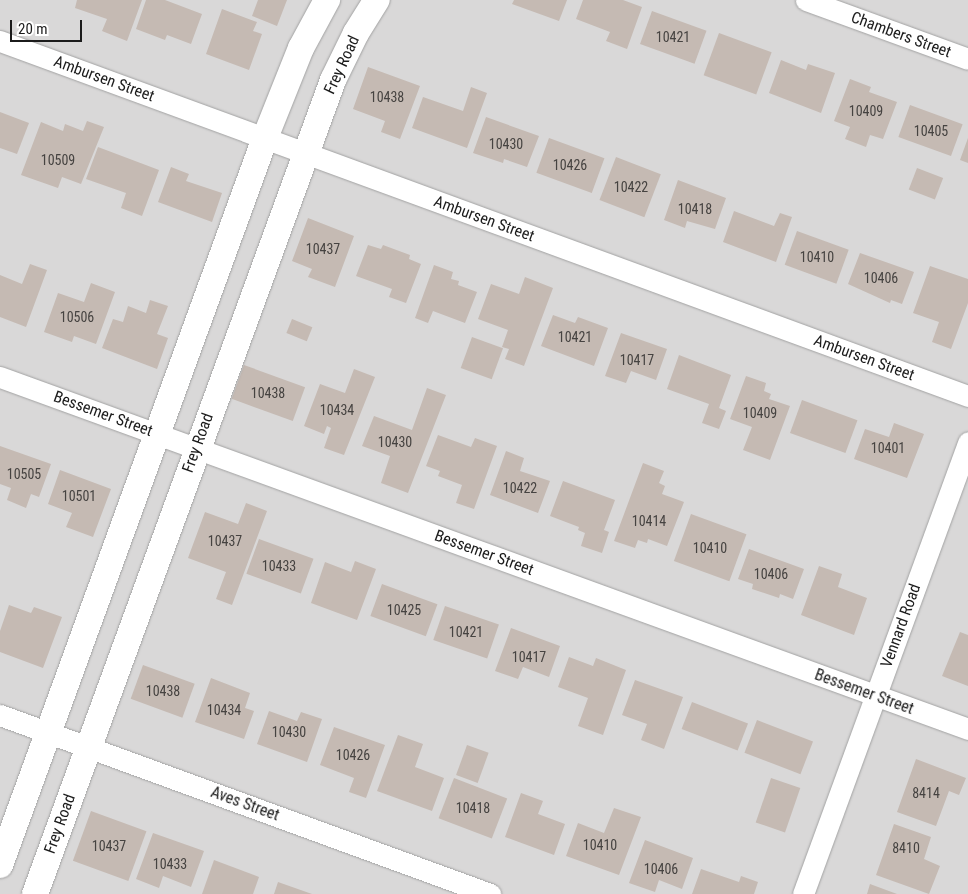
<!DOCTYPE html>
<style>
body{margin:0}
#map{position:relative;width:968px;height:894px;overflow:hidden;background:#eee9e0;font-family:"Roboto Condensed",sans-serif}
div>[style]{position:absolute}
.residential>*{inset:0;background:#d9d8d8;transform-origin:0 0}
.building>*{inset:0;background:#c5bab3;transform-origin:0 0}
.roads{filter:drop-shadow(0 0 1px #a2a2a2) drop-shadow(0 0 1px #a2a2a2)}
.minor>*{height:21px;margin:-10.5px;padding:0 10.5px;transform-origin:10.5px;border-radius:10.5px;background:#fff}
.tertiary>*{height:26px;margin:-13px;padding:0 13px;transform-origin:13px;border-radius:13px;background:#fff}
span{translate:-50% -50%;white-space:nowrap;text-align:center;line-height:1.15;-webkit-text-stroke:4px #fff;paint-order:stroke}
.number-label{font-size:14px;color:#464341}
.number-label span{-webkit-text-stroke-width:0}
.street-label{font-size:16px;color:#1b1b1b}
.scale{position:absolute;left:10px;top:20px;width:72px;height:22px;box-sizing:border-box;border:2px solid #1b1b1b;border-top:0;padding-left:6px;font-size:15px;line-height:18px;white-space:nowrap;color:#1b1b1b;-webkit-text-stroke:4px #fff;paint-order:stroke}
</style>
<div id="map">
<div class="residential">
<div style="left:0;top:0;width:968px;height:894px"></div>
</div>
<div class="building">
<div style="clip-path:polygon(77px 0,142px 0,127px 41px,102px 31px,107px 19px,75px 8px)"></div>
<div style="clip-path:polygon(146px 0,165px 0,202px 14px,191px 44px,167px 35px,165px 40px,136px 29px)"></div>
<div style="clip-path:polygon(258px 0,287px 0,277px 26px,252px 16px)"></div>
<div style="clip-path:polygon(514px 0,567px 0,559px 21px,512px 4px)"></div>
<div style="clip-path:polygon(583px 0,623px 0,642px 7px,627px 49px,606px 41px,610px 32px,576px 19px)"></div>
<div style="clip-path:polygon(222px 9px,257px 22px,253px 31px,262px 34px,249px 70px,206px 54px)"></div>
<div style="left:652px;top:11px;width:58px;height:35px;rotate:20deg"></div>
<div style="left:719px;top:33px;width:56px;height:45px;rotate:20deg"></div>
<div style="clip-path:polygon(781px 60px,806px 70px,808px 64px,835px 73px,821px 113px,769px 93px)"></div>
<div style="clip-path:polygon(368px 67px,420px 86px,400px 139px,381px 132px,385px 121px,353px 109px)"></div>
<div style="clip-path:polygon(850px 79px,871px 87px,869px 92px,897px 102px,883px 139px,870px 135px,866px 147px,845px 139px,850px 127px,834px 121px)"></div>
<div style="clip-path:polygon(471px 87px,487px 93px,467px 148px,412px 128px,423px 97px,463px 111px)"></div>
<div style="left:910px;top:105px;width:56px;height:34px;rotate:20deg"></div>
<div style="clip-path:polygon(0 112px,29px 123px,17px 154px,0 148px)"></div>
<div style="clip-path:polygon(486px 117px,539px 136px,527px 167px,504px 159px,503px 163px,473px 153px)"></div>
<div style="clip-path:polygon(87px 121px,104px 127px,81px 184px,62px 177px,58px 188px,21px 175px,41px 122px,63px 131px,65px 124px,83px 131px)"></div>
<div style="left:549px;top:138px;width:59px;height:37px;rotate:20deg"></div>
<div style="clip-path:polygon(968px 138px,968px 163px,960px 160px)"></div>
<div style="clip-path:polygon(98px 147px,159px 170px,142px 216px,121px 208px,126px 193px,86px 179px)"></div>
<div style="left:616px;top:157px;width:48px;height:46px;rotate:21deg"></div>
<div style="clip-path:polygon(171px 167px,189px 174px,186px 181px,222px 193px,212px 222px,158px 202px)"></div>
<div style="left:917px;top:168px;width:28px;height:23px;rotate:21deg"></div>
<div style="clip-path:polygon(678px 180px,726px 198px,715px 229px,687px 221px,685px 228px,664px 220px)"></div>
<div style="clip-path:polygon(734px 211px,774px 226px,780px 213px,792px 217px,776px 262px,723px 242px)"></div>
<div style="clip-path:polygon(308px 218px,354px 236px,335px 287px,308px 277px,312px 269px,292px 261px)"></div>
<div style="left:797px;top:231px;width:55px;height:36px;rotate:20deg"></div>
<div style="clip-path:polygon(368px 245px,381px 249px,383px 245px,410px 255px,409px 259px,421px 264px,406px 303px,389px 297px,392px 289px,356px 276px)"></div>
<div style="clip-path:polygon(860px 253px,914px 272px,902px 304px,891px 300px,890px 303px,848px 284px)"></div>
<div style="clip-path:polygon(30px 264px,47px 270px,26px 327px,0 317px,0 275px,22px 284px)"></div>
<div style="clip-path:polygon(434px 265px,453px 272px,451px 279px,459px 281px,458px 285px,477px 292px,465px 323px,433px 311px,428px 323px,415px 318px)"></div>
<div style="clip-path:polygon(930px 266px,968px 279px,968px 303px,951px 349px,932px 342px,939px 322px,913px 313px)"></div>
<div style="clip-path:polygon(525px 277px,553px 288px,524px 366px,505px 359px,509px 349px,502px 347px,508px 330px,478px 319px,491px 284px,519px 294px)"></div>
<div style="clip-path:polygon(91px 283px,115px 292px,96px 344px,74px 336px,72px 342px,44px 332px,58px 293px,84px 302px)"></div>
<div style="clip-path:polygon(150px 300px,168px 306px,157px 334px,168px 338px,157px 369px,102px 348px,113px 319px,123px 322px,128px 306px,146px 313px)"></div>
<div style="clip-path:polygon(553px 315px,575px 323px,578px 317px,608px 328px,594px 366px,541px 346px)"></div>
<div style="left:292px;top:319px;width:22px;height:15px;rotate:22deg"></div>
<div style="clip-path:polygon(621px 333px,667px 349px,656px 380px,631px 371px,626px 383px,605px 376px)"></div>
<div style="left:472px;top:337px;width:33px;height:33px;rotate:20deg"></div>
<div style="clip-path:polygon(679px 355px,731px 375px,719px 408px,726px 411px,719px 429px,702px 423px,709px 404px,667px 389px)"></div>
<div style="left:244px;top:365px;width:65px;height:36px;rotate:20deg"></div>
<div style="clip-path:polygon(354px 369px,375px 377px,344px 455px,324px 448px,331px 428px,327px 426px,324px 434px,304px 426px,320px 384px,345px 393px)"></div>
<div style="clip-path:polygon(746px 376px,766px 383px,764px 391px,771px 394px,769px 399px,790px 406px,770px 460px,743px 450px,752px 427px,730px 419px)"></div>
<div style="clip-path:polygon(427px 388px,446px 395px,408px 493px,381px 483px,390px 456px,362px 446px,374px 416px,412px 430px)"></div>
<div style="left:802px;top:400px;width:59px;height:35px;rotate:20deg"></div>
<div style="clip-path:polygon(894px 423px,924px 434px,907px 478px,854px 459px,865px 429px,889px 437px)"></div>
<div style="clip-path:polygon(438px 435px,471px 447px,475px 438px,497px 446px,474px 509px,456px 503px,462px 485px,438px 476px,440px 471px,426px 466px)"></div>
<div style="clip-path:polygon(0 446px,51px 464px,39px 497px,31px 494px,26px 508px,7px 500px,11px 488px,0 484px)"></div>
<div style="clip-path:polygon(506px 451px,524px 458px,520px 471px,550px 481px,538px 513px,490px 495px)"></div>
<div style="clip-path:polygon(643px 463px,664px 471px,659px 483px,665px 486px,662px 494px,684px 502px,667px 546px,648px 539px,647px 543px,638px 540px,635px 548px,614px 541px)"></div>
<div style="clip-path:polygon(60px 470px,111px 489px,93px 537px,66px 527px,72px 513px,48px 504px)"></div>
<div style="clip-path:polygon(563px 481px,615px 500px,604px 530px,609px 532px,602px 553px,581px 546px,585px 533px,578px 530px,579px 527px,550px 516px)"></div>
<div style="clip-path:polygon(246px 503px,267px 511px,232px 605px,216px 599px,226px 572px,188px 558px,205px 512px,238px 524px)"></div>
<div style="left:691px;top:514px;width:59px;height:50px;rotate:20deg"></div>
<div style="left:259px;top:539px;width:58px;height:37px;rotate:20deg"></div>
<div style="clip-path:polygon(749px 549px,804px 569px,793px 599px,780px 594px,779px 598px,752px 589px,753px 584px,738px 579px)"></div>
<div style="clip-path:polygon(355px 561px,376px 569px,357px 620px,311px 603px,325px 562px,351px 572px)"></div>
<div style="clip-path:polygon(819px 566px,842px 574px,838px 587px,867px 598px,854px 635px,801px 615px)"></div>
<div style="left:382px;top:584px;width:59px;height:34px;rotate:20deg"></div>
<div style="clip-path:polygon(9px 605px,31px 613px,34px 607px,62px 617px,43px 668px,0 652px,0 631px)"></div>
<div style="left:445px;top:606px;width:57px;height:36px;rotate:19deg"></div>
<div style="clip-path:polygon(511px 628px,560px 646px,549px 677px,523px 667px,518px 679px,495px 671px)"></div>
<div style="clip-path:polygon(960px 632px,968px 635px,968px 686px,942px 676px)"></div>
<div style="clip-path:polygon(569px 657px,593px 666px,596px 658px,626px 670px,603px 735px,578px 726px,588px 698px,558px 687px)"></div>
<div style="left:143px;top:665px;width:55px;height:36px;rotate:20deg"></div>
<div style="clip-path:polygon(211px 678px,250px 693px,245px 708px,254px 711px,244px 739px,195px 722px)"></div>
<div style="clip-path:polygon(635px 680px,683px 697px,664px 749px,641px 740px,647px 724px,622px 715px)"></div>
<div style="left:692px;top:702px;width:60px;height:29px;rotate:21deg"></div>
<div style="clip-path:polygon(269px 711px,297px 721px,301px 712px,322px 719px,307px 762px,257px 744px)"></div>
<div style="left:757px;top:720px;width:60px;height:35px;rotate:21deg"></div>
<div style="clip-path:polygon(334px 727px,385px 745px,366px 798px,349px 792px,354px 778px,320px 765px)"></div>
<div style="clip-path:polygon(398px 735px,423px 744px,415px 767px,444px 778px,432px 811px,377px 791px)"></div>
<div style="left:467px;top:745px;width:23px;height:32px;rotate:20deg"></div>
<div style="clip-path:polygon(916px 759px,966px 778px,959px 795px,949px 791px,936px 826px,897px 812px)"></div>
<div style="left:454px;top:778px;width:57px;height:43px;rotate:21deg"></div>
<div style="left:771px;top:778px;width:31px;height:47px;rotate:19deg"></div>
<div style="clip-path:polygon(521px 793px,543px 801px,538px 814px,565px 824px,554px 855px,505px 837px)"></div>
<div style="clip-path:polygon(614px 808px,641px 817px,619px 875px,566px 856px,578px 823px,604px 833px)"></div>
<div style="left:91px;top:811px;width:59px;height:53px;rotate:20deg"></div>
<div style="clip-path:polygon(894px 824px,931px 837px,924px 859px,940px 866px,929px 894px,876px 875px)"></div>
<div style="clip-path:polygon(153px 833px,204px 851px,191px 887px,163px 876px,159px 888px,136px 879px)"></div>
<div style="clip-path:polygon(645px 840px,693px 858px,682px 889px,659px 880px,655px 892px,629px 883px)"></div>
<div style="clip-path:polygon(214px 860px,259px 877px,253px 894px,202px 894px)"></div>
<div style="clip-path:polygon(701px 869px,739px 882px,741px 876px,758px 882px,754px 894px,692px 894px)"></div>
<div style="clip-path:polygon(278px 882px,312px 894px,274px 894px)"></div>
<div style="clip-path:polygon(870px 884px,897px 894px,867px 894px)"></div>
</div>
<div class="roads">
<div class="minor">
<div style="left:806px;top:0;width:172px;rotate:20deg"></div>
<div style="left:0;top:41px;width:1031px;rotate:20.14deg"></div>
<div style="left:0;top:377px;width:1030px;rotate:19.98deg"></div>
<div style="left:0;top:715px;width:522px;rotate:20.07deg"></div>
<div style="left:803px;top:894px;width:481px;rotate:-69.9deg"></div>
</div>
<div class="tertiary">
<div style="left:0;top:865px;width:774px;rotate:-69.97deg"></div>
<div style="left:265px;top:138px;width:97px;rotate:-68.2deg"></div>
<div style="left:301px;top:48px;width:55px;rotate:-61.6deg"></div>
<div style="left:35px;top:894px;width:867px;rotate:-69.89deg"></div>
<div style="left:333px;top:80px;width:52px;rotate:-63.9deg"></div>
<div style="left:356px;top:33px;width:39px;rotate:-58deg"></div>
</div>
</div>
<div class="number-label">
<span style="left:673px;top:37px">10421</span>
<span style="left:387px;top:97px">10438</span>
<span style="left:866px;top:111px">10409</span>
<span style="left:931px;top:131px">10405</span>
<span style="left:506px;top:144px">10430</span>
<span style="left:58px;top:160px">10509</span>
<span style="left:570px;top:165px">10426</span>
<span style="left:631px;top:187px">10422</span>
<span style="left:695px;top:209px">10418</span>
<span style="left:323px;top:249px">10437</span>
<span style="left:817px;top:257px">10410</span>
<span style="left:881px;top:278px">10406</span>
<span style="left:77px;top:317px">10506</span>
<span style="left:575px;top:337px">10421</span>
<span style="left:637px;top:360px">10417</span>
<span style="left:268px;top:393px">10438</span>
<span style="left:337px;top:410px">10434</span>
<span style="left:760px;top:413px">10409</span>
<span style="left:395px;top:442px">10430</span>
<span style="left:888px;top:448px">10401</span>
<span style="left:24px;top:474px">10505</span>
<span style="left:520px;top:488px">10422</span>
<span style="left:79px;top:496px">10501</span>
<span style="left:649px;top:521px">10414</span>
<span style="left:225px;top:541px">10437</span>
<span style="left:710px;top:548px">10410</span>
<span style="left:279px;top:566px">10433</span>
<span style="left:771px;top:574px">10406</span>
<span style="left:404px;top:610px">10425</span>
<span style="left:466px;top:632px">10421</span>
<span style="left:529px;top:657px">10417</span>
<span style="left:163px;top:691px">10438</span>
<span style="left:224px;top:710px">10434</span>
<span style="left:289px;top:732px">10430</span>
<span style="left:353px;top:755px">10426</span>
<span style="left:926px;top:793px">8414</span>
<span style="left:473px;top:808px">10418</span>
<span style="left:600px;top:845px">10410</span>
<span style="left:109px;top:846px">10437</span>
<span style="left:906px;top:848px">8410</span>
<span style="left:170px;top:864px">10433</span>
<span style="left:661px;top:869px">10406</span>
</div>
<div class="street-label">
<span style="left:901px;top:35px;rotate:20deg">Chambers Street</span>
<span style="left:342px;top:65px;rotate:-65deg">Frey Road</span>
<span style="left:104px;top:79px;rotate:20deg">Ambursen Street</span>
<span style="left:484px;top:219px;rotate:20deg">Ambursen Street</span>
<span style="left:864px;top:358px;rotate:20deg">Ambursen Street</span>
<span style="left:103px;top:414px;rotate:20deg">Bessemer Street</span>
<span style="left:198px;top:443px;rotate:-70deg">Frey Road</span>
<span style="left:484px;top:553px;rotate:20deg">Bessemer Street</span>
<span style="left:901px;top:626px;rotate:-70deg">Vennard Road</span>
<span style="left:864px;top:692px;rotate:20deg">Bessemer Street</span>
<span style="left:245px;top:804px;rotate:20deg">Aves Street</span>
<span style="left:60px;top:824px;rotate:-70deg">Frey Road</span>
</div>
<div class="scale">20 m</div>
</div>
